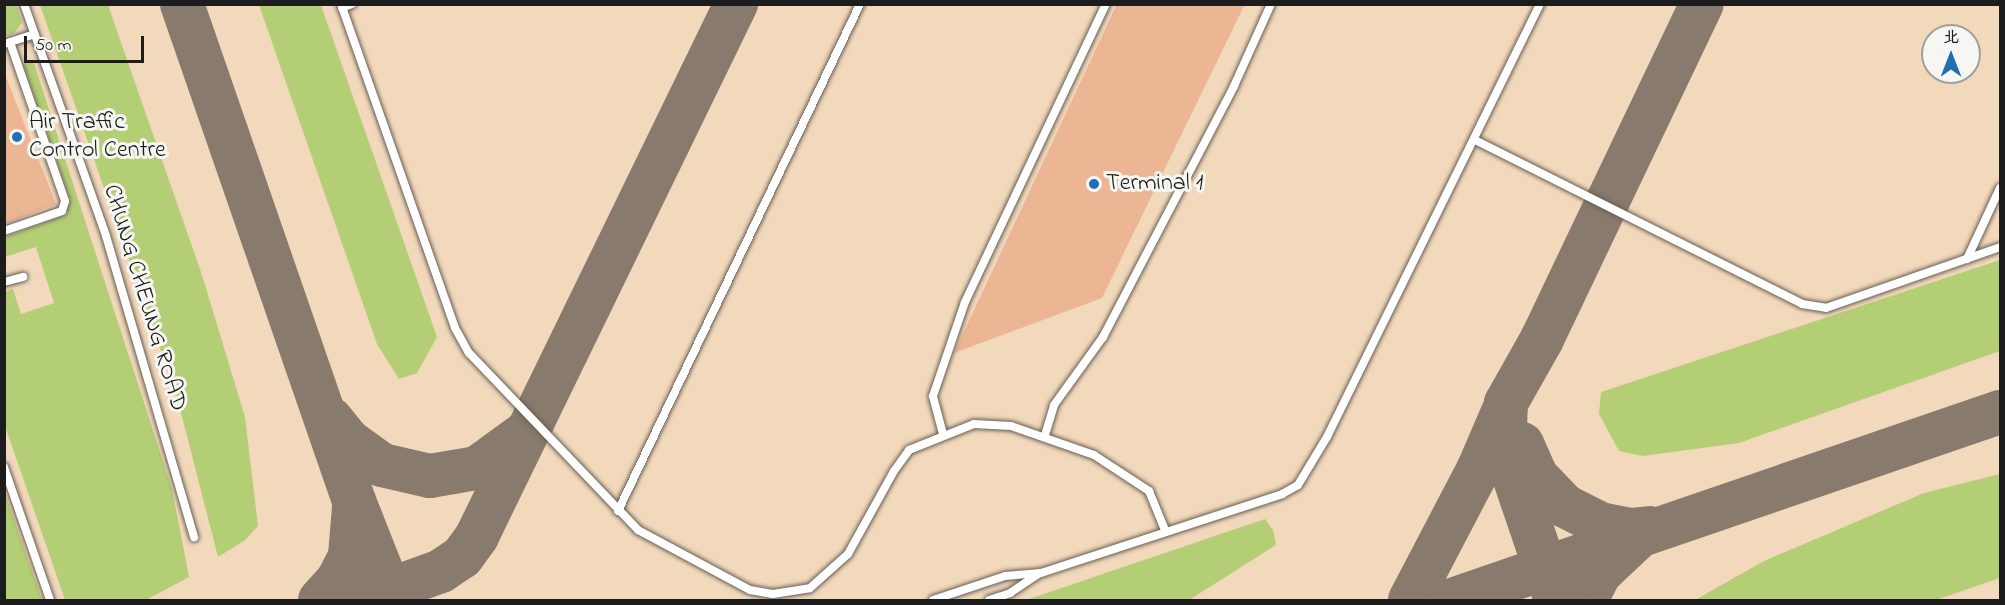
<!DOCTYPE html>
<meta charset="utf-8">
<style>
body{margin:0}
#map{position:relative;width:2005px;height:605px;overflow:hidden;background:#f3d9bc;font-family:"Indie Flower","LXGW WenKai TC",sans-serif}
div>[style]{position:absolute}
.green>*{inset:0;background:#b3ce74}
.taxiway>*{height:44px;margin:-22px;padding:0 22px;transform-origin:22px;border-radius:22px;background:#887a6c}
.building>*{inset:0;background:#ecb695}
.roads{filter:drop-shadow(0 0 2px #675e54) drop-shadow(0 0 2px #675e54)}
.lane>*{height:8px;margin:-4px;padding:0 4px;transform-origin:4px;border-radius:4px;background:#fff}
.dots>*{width:16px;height:16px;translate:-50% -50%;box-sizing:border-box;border:3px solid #f6f6f2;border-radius:50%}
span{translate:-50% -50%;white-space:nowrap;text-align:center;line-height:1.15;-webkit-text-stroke:6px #f6f6f2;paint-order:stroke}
.poi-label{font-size:24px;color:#1c1c1c}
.left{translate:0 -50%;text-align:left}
.street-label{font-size:24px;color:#1c1c1c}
.frame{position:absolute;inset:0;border:6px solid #1c1c1c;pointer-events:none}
.north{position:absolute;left:1921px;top:24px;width:60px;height:60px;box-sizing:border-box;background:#f6f6f2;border:2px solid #9f9f9c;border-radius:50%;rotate:0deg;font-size:16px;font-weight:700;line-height:24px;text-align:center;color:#1c1c1c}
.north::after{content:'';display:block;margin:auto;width:21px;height:27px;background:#1f6fb2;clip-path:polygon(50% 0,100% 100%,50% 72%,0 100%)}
.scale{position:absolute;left:24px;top:36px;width:120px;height:27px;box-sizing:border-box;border:3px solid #1c1c1c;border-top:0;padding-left:8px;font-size:18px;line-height:21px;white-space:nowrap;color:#1c1c1c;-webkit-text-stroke:4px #f6f6f2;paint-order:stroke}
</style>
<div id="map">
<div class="green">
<div style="clip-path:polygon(5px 4px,16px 5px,22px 23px,14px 33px,5px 36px)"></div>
<div style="clip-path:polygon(40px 5px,108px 5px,202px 275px,245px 417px,258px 526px,245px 540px,218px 557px,177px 397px)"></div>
<div style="clip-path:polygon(259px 5px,321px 5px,437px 337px,417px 373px,399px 379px,377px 344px)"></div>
<div style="clip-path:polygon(33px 60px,172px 489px,189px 577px,146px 600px,65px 600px,5px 426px,5px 292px,13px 289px,21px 314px,54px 303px,36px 247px,5px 257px,5px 237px,66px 215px,70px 199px,23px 64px)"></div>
<div style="clip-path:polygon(2000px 260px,2000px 351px,1739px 443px,1643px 456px,1619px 451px,1599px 414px,1601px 392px)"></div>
<div style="clip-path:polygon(2000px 474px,2000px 578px,1936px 600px,1695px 600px,1764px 561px,1924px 493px)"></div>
<div style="clip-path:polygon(4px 493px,5px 493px,42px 600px,5px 600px)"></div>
<div style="clip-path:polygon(1265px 519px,1273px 530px,1276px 545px,1189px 600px,1026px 600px)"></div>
</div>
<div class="taxiway">
<div style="left:182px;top:4px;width:526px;rotate:70.91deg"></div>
<div style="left:354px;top:501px;width:106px;rotate:68.5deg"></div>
<div style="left:331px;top:419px;width:28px;rotate:51deg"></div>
<div style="left:349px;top:441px;width:41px;rotate:36deg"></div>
<div style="left:382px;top:465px;width:49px;rotate:12.9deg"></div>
<div style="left:430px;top:476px;width:48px;rotate:-9.7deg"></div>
<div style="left:477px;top:468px;width:59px;rotate:-36.1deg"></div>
<div style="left:1522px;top:444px;width:36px;rotate:66deg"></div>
<div style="left:1537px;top:477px;width:40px;rotate:46deg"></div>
<div style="left:1565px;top:506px;width:39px;rotate:27deg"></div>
<div style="left:1600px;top:524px;width:33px;rotate:11deg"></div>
<div style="left:1632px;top:530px;width:18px;rotate:-6deg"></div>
<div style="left:320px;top:600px;width:27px;rotate:-48deg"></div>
<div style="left:338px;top:580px;width:27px;rotate:-63deg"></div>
<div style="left:350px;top:556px;width:49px;rotate:-85.3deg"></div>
<div style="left:361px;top:600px;width:85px;rotate:-19.9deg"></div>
<div style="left:441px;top:571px;width:25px;rotate:-34deg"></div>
<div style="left:462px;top:557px;width:26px;rotate:-54deg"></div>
<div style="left:477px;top:536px;width:592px;rotate:-64.04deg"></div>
<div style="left:1410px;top:600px;width:149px;rotate:-62.4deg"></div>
<div style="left:1479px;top:468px;width:61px;rotate:-66.8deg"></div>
<div style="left:1452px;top:600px;width:579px;rotate:-18.94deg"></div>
<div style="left:1556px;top:600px;width:136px;rotate:-108.8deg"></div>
<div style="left:1512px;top:471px;width:44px;rotate:-99.2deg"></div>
<div style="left:1505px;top:428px;width:25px;rotate:-88deg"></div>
<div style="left:1506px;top:403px;width:73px;rotate:-60.6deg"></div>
<div style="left:1542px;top:339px;width:371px;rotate:-64.5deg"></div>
<div style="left:1586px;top:600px;width:29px;rotate:-63deg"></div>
<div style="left:1599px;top:574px;width:50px;rotate:-43.4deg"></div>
</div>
<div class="building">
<div style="clip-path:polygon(1117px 4px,1245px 4px,1102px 298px,954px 353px)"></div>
<div style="clip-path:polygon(4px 72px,56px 204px,4px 224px)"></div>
</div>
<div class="roads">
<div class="lane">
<div style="left:24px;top:4px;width:246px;rotate:70.5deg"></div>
<div style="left:106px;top:236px;width:314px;rotate:73.7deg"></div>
<div style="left:341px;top:4px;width:343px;rotate:70.6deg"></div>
<div style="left:455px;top:328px;width:29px;rotate:61deg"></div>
<div style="left:469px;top:353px;width:245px;rotate:46.3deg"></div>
<div style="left:638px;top:530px;width:127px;rotate:28.2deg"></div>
<div style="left:750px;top:590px;width:23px;rotate:10deg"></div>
<div style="left:773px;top:594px;width:37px;rotate:-9deg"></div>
<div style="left:810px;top:588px;width:51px;rotate:-41.8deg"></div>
<div style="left:848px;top:554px;width:95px;rotate:-61deg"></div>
<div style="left:894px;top:471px;width:26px;rotate:-54deg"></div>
<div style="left:909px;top:450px;width:70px;rotate:-21.8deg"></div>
<div style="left:974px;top:424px;width:37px;rotate:3deg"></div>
<div style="left:1011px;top:426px;width:88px;rotate:19.3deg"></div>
<div style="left:1094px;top:455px;width:66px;rotate:33.2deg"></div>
<div style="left:1149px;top:491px;width:42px;rotate:67.7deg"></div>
<div style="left:342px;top:8px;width:11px;rotate:-22deg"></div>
<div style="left:4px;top:44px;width:32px;rotate:-18deg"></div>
<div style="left:1475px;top:140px;width:366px;rotate:26.6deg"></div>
<div style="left:1802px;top:304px;width:24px;rotate:9deg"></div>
<div style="left:1826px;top:308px;width:184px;rotate:-19.3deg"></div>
<div style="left:4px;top:231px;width:61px;rotate:-19deg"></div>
<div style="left:62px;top:211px;width:10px;rotate:-73deg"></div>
<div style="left:65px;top:201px;width:168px;rotate:-109.1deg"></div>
<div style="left:1967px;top:259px;width:78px;rotate:-65.1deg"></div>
<div style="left:4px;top:282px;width:20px;rotate:-15deg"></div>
<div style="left:943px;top:434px;width:39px;rotate:-105deg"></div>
<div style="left:933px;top:396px;width:99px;rotate:-71.2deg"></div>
<div style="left:965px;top:302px;width:330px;rotate:-64.7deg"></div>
<div style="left:1045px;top:435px;width:31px;rotate:-73deg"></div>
<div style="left:1054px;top:405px;width:84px;rotate:-54.2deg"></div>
<div style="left:1103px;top:337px;width:283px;rotate:-62.4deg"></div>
<div style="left:1234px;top:86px;width:90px;rotate:-65.7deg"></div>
<div style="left:4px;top:467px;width:141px;rotate:70.9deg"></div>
<div style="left:618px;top:511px;width:562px;rotate:-64.48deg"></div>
<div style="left:933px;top:600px;width:76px;rotate:-18.4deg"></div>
<div style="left:1005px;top:576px;width:36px;rotate:-5deg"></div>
<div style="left:1041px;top:573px;width:254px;rotate:-18.1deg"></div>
<div style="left:1282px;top:494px;width:18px;rotate:-29deg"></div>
<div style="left:1298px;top:485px;width:56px;rotate:-58.9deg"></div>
<div style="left:1327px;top:437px;width:483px;rotate:-63.8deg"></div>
<div style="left:989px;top:600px;width:22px;rotate:-18deg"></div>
<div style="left:1010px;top:593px;width:36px;rotate:-34deg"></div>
</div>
</div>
<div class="dots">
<div style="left:17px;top:137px;background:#1f6fb2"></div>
<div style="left:1094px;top:184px;background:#1f6fb2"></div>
</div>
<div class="poi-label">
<span class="left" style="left:29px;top:137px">Air Traffic<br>Control Centre</span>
<span class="left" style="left:1106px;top:184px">Terminal 1</span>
</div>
<div class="street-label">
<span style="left:144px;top:298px;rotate:73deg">CHUNG CHEUNG ROAD</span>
</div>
<div class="frame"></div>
<div class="north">北</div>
<div class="scale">50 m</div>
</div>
